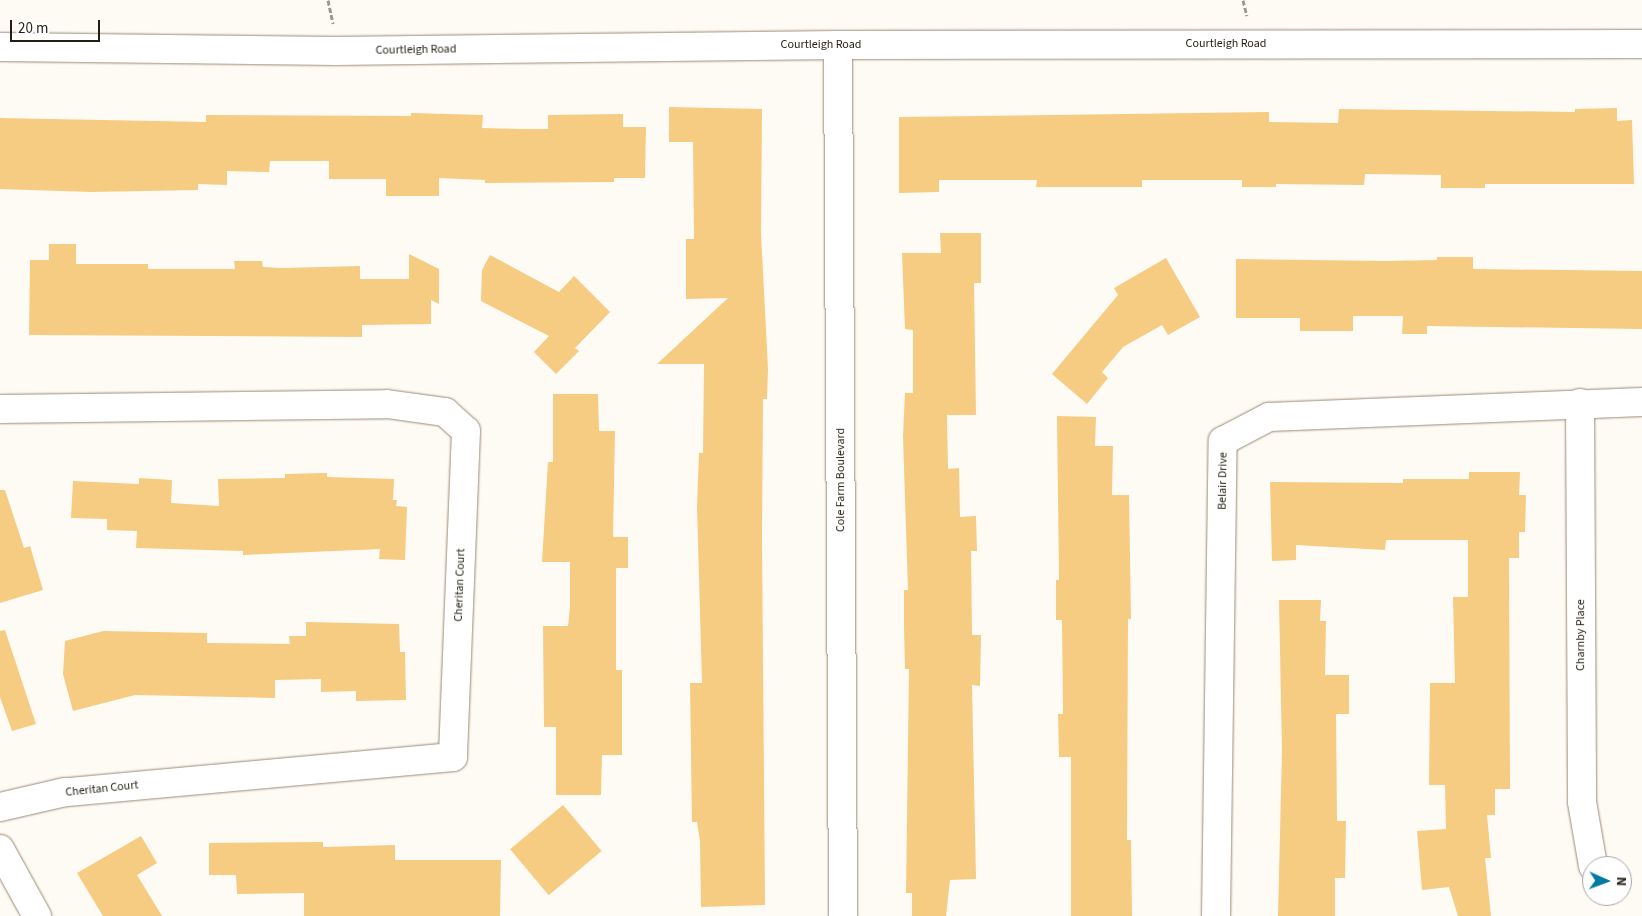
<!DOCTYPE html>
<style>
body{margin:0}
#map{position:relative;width:1642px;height:916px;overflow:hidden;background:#fefbf5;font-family:"Source Sans 3",sans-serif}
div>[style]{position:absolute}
.building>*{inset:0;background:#f6cb82;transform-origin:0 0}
.path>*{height:3px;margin-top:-1.5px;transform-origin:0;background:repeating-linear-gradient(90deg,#9c9891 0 5px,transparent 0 7.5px)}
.roads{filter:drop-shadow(0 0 1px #9a8b74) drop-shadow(0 0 1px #9a8b74)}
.minor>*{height:28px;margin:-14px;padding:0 14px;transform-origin:14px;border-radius:14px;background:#fff}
span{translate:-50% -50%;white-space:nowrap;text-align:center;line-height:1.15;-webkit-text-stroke:5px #fff;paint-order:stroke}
.street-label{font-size:12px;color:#231e14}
.north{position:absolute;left:1582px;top:856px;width:50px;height:50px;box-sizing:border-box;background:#fff;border:1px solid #a7a5a1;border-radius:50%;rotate:92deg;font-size:14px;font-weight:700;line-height:20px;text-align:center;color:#231e14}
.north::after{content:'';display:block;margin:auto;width:18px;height:22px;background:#007aa2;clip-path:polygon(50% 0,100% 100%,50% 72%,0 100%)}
.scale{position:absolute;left:10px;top:20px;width:90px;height:22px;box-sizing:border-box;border:2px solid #231e14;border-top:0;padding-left:6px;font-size:15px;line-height:18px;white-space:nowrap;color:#231e14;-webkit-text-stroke:4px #fff;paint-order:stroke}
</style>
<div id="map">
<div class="building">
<div style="clip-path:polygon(669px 107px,762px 109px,761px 233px,768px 369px,767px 399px,763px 399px,762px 539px,765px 905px,701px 907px,700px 841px,697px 822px,692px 822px,690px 683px,702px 683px,697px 507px,699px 453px,703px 453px,704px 364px,657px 364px,728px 298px,686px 299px,686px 239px,694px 239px,693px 142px,669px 142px)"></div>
<div style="clip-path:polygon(1617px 108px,1617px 121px,1632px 120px,1634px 184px,1485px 184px,1485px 188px,1441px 188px,1441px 175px,1365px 174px,1364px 185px,1276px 184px,1276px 187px,1242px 187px,1242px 180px,1142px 180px,1142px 187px,1036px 187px,1037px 180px,939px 180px,939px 192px,899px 193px,899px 117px,1269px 112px,1269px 122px,1338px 123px,1339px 109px,1575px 112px,1575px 109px)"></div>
<div style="clip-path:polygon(411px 113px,483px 115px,482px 128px,522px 129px,548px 129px,548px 115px,623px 114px,623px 127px,646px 127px,645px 178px,614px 178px,614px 182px,485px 183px,485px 180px,439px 178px,439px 196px,386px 196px,386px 179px,329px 179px,329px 161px,270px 161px,269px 172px,227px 171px,227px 185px,198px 184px,198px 190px,91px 192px,0 189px,0 118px,206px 122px,206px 115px,411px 116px)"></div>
<div style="clip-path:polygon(940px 233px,981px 233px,981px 283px,974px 283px,976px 415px,947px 415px,948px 469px,959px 468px,960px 517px,976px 516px,977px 551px,971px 551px,972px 635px,981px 635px,980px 686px,972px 685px,976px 879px,950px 880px,946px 916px,912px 916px,912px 893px,906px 893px,909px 669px,905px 669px,904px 626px,904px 590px,908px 590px,903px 436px,905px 393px,913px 393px,913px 330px,905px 329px,902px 253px,941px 253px)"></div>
<div style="clip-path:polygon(49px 244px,76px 244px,76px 264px,148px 264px,148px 269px,235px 269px,234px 261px,262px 261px,263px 267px,283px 268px,360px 266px,360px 279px,409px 279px,409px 254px,439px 269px,439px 304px,431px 300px,431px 324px,362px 325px,362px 337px,29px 335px,30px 260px,49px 260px)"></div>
<div style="clip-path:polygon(490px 255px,559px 292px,574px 276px,610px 312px,575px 348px,579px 351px,556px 374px,534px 352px,549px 336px,481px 301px,482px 270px)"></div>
<div style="clip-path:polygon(1437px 257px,1473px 257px,1473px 269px,1642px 271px,1642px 329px,1427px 326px,1427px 334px,1402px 334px,1403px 316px,1353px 316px,1353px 331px,1300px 331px,1300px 318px,1236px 318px,1236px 259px,1386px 261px,1437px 260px)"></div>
<div style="clip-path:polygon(1166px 258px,1200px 317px,1168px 335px,1162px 325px,1123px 347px,1102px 372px,1108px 378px,1087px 404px,1052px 374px,1118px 295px,1114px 288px)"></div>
<div style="clip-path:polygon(553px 394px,598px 394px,599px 431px,615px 431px,613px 537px,628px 537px,628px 568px,616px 568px,616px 670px,622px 670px,622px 755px,602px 755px,601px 795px,556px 795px,556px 727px,544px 727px,543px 626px,568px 626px,570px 608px,570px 562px,542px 562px,548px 462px,553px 462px)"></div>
<div style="clip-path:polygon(1057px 416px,1096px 417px,1095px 446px,1113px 446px,1112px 495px,1129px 495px,1131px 619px,1128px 619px,1127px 840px,1131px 840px,1132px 916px,1071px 916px,1071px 757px,1059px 757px,1058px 714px,1063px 714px,1062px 620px,1056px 620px,1056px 580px,1059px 580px)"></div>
<div style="clip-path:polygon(1469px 472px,1520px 472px,1519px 495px,1526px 495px,1525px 532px,1519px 532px,1519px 558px,1509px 558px,1510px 789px,1495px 789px,1495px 815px,1487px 815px,1491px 858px,1485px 858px,1491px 916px,1458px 916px,1449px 887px,1422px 890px,1417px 831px,1446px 829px,1445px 785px,1429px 785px,1430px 683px,1455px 683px,1453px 597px,1468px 597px,1468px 540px,1386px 540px,1385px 550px,1296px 545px,1296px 560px,1272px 561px,1270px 482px,1403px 483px,1403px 479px,1469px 479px)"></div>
<div style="clip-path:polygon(327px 473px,327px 477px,394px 479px,393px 500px,397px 500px,396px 506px,407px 507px,405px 560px,379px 559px,380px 549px,243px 555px,243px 551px,136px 548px,137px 531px,107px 530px,107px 519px,71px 518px,73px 481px,139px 484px,139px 478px,172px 480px,171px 503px,219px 506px,218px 479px,285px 478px,285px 474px)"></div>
<div style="clip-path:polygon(0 490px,5px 490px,24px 548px,30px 546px,43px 590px,0 603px)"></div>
<div style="clip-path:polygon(1279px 600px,1321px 600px,1320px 621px,1326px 621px,1325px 675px,1349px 675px,1349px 714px,1336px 714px,1337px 821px,1346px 821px,1345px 878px,1335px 878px,1335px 916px,1278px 916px,1282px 752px)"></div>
<div style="clip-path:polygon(306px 622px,399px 624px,400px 652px,405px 652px,406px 700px,356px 701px,356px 691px,321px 692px,321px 679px,275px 680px,275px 698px,135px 695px,73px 711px,63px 674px,65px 641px,103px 631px,207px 633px,207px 643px,290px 644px,289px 636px,306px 636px)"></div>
<div style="clip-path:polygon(5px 630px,36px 724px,12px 731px,0 697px,0 631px)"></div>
<div style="left:563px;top:805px;width:60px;height:69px;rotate:50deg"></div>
<div style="clip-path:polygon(141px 836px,157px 863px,137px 875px,162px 916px,103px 916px,77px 873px)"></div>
<div style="clip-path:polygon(323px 842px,323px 847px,395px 845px,395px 860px,501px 860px,500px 916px,304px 916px,304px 893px,237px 894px,236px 875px,209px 875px,209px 843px)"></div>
</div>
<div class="path">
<div style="left:328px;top:0;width:24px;rotate:78deg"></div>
<div style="left:1243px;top:0;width:16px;rotate:76deg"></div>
</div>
<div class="roads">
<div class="minor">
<div style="left:838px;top:45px;width:871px;rotate:89.67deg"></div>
<div style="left:0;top:47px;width:335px;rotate:0.7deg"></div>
<div style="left:335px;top:51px;width:503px;rotate:-0.68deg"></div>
<div style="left:838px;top:45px;width:804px;rotate:-0.07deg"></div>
<div style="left:1580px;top:403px;width:399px;rotate:89.7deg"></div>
<div style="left:1582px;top:802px;width:65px;rotate:80.2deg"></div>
<div style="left:0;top:409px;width:387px;rotate:-0.7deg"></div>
<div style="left:387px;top:404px;width:59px;rotate:7.9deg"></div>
<div style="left:445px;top:412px;width:28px;rotate:42deg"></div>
<div style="left:466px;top:431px;width:326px;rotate:92.3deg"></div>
<div style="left:453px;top:757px;width:390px;rotate:174.8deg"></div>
<div style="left:65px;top:792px;width:67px;rotate:167deg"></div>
<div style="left:0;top:849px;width:77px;rotate:61.1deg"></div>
<div style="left:1216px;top:916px;width:475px;rotate:-89.2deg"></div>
<div style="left:1223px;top:441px;width:52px;rotate:-27.6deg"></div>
<div style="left:1269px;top:417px;width:373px;rotate:-2.3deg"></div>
</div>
</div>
<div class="street-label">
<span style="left:1226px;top:44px">Courtleigh Road</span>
<span style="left:821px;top:45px">Courtleigh Road</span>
<span style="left:416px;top:50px;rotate:-1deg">Courtleigh Road</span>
<span style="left:841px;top:480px;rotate:-90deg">Cole Farm Boulevard</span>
<span style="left:1223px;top:481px;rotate:-89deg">Belair Drive</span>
<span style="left:460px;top:585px;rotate:-88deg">Cheritan Court</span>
<span style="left:1581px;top:635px;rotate:-90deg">Charnby Place</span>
<span style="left:102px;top:789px;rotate:-6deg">Cheritan Court</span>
</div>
<div class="north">N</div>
<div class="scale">20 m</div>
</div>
